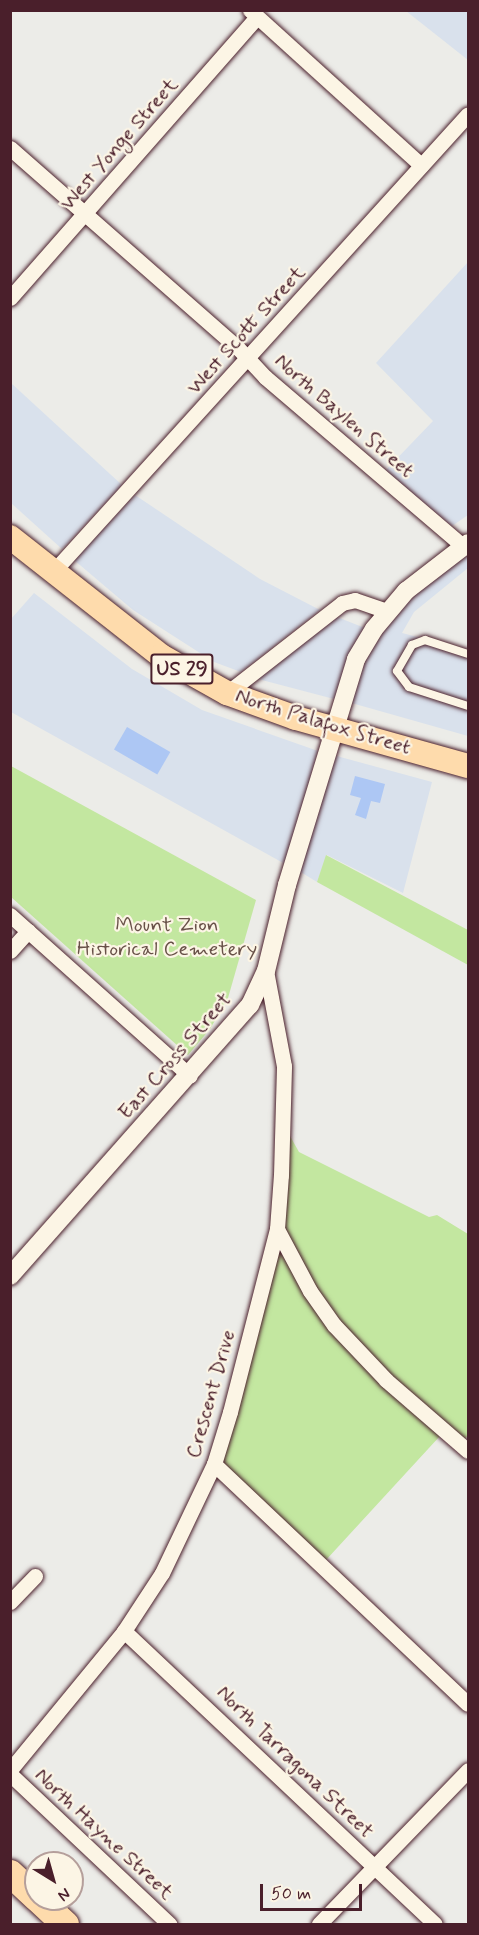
<!DOCTYPE html>
<style>
body{margin:0}
#map{position:relative;width:479px;height:1935px;overflow:hidden;background:#ecece8;font-family:Mynerve,sans-serif}
div>[style]{position:absolute}
.built>*{inset:0;background:#d9e1ec}
.green>*{inset:0;background:#c3e7a0}
.building>*{inset:0;background:#adc7f4;transform-origin:0 0}
.roads{filter:drop-shadow(0 0 2px #4a1f2b) drop-shadow(0 0 2px #4a1f2b)}
.service>*{height:8px;margin:-4px;padding:0 4px;transform-origin:4px;border-radius:4px;background:#fcf5e5}
.minor>*{height:15px;margin:-7.5px;padding:0 7.5px;transform-origin:7.5px;border-radius:7.5px;background:#fcf5e5}
.tertiary>*{height:18px;margin:-9px;padding:0 9px;transform-origin:9px;border-radius:9px;background:#fcf5e5}
.primary>*{height:24px;margin:-12px;padding:0 12px;transform-origin:12px;border-radius:12px;background:#fedbac}
.motorway>*{height:27px;margin:-13.5px;padding:0 13.5px;transform-origin:13.5px;border-radius:13.5px;background:#fedbac}
span{translate:-50% -50%;white-space:nowrap;text-align:center;line-height:1.15;-webkit-text-stroke:4.5px #fcf5e5;paint-order:stroke}
.shield-label span{padding:2px 4px;background:#fcf5e5;border:2px solid;border-radius:4px;-webkit-text-stroke-width:0}
.shield-label{font-size:20px;color:#4a1f2b;font-weight:700}
.street-label{font-size:21px;color:#4a1f2b}
.park-label{font-size:21px;color:#685148}
.frame{position:absolute;inset:0;border:12px solid #4a1f2b;pointer-events:none}
.north{position:absolute;left:24px;top:1851px;width:60px;height:60px;box-sizing:border-box;background:#fcf5e5;border:2px solid #b59f9b;border-radius:50%;rotate:143deg;font-size:16px;font-weight:700;line-height:24px;text-align:center;color:#4a1f2b}
.north::after{content:'';display:block;margin:auto;width:21px;height:27px;background:#4a1f2b;clip-path:polygon(50% 0,100% 100%,50% 72%,0 100%)}
.scale{position:absolute;left:260px;top:1884px;width:102px;height:27px;box-sizing:border-box;border:3px solid #4a1f2b;border-top:0;padding-left:8px;font-size:18px;line-height:21px;white-space:nowrap;color:#4a1f2b;-webkit-text-stroke:4px #fcf5e5;paint-order:stroke}
</style>
<div id="map">
<div class="built">
<div style="clip-path:polygon(406px 11px,468px 11px,468px 60px)"></div>
<div style="clip-path:polygon(468px 262px,468px 515px,452px 526px,384px 472px,433px 421px,376px 363px)"></div>
<div style="clip-path:polygon(11px 383px,122px 485px,62px 549px,11px 503px)"></div>
<div style="clip-path:polygon(135px 495px,260px 579px,320px 610px,241px 672px,214px 662px,133px 610px,74px 560px)"></div>
<div style="clip-path:polygon(468px 553px,468px 568px,414px 612px,402px 633px,468px 650px,468px 736px,348px 702px,363px 663px,394px 616px,411px 597px)"></div>
<div style="clip-path:polygon(34px 593px,132px 669px,202px 710px,318px 751px,285px 864px,11px 712px,11px 619px)"></div>
<div style="clip-path:polygon(337px 617px,365px 628px,334px 699px,258px 679px)"></div>
<div style="clip-path:polygon(333px 755px,432px 782px,403px 893px,327px 855px,317px 882px,299px 871px)"></div>
</div>
<div class="green">
<div style="clip-path:polygon(11px 766px,256px 900px,228px 998px,210px 1029px,188px 1055px,11px 897px)"></div>
<div style="clip-path:polygon(326px 855px,468px 930px,468px 965px,317px 882px)"></div>
<div style="clip-path:polygon(290px 1136px,299px 1152px,429px 1217px,437px 1215px,468px 1234px,468px 1435px,465px 1439px,390px 1374px,340px 1321px,316px 1288px,284px 1228px)"></div>
<div style="clip-path:polygon(279px 1250px,329px 1330px,382px 1385px,440px 1436px,326px 1560px,222px 1463px)"></div>
</div>
<div class="building">
<div style="left:127px;top:727px;width:50px;height:26px;rotate:30deg"></div>
<div style="clip-path:polygon(355px 776px,385px 784px,380px 803px,371px 801px,366px 819px,355px 815px,361px 798px,350px 795px)"></div>
</div>
<div class="roads">
<div class="service">
<div style="left:468px;top:654px;width:45px;rotate:-162deg"></div>
<div style="left:425px;top:640px;width:14px;rotate:159deg"></div>
<div style="left:412px;top:645px;width:30px;rotate:120deg"></div>
<div style="left:397px;top:671px;width:20px;rotate:53deg"></div>
<div style="left:409px;top:687px;width:62px;rotate:17.9deg"></div>
</div>
<div class="minor">
<div style="left:250px;top:10px;width:231px;rotate:42.2deg"></div>
<div style="left:10px;top:148px;width:303px;rotate:41.3deg"></div>
<div style="left:238px;top:348px;width:40px;rotate:47deg"></div>
<div style="left:265px;top:377px;width:260px;rotate:40.5deg"></div>
<div style="left:10px;top:298px;width:374px;rotate:-48.7deg"></div>
<div style="left:52px;top:573px;width:619px;rotate:-47.81deg"></div>
<div style="left:227px;top:693px;width:146px;rotate:-38deg"></div>
<div style="left:342px;top:603px;width:13px;rotate:-13deg"></div>
<div style="left:355px;top:600px;width:34px;rotate:19deg"></div>
<div style="left:10px;top:915px;width:241px;rotate:41.8deg"></div>
<div style="left:10px;top:951px;width:27px;rotate:-48deg"></div>
<div style="left:277px;top:1229px;width:70px;rotate:62deg"></div>
<div style="left:310px;top:1291px;width:42px;rotate:54.8deg"></div>
<div style="left:334px;top:1325px;width:76px;rotate:46.6deg"></div>
<div style="left:386px;top:1380px;width:108px;rotate:40.9deg"></div>
<div style="left:214px;top:1464px;width:349px;rotate:43.4deg"></div>
<div style="left:10px;top:1602px;width:36px;rotate:-46deg"></div>
<div style="left:124px;top:1631px;width:427px;rotate:43.3deg"></div>
<div style="left:10px;top:1770px;width:180px;rotate:-50.6deg"></div>
<div style="left:124px;top:1631px;width:69px;rotate:-56.8deg"></div>
<div style="left:162px;top:1573px;width:121px;rotate:-64.5deg"></div>
<div style="left:214px;top:1464px;width:54px;rotate:-72.9deg"></div>
<div style="left:230px;top:1412px;width:189px;rotate:-75.6deg"></div>
<div style="left:277px;top:1229px;width:54px;rotate:-85.8deg"></div>
<div style="left:281px;top:1175px;width:109px;rotate:-88.4deg"></div>
<div style="left:284px;top:1066px;width:97px;rotate:-100.7deg"></div>
<div style="left:10px;top:1774px;width:219px;rotate:43.3deg"></div>
<div style="left:319px;top:1924px;width:214px;rotate:-45.9deg"></div>
</div>
<div class="tertiary">
<div style="left:10px;top:1276px;width:362px;rotate:-48.5deg"></div>
<div style="left:250px;top:1005px;width:38px;rotate:-65deg"></div>
<div style="left:266px;top:971px;width:89px;rotate:-76.3deg"></div>
<div style="left:287px;top:885px;width:236px;rotate:-73deg"></div>
<div style="left:356px;top:659px;width:35px;rotate:-59deg"></div>
<div style="left:374px;top:629px;width:50px;rotate:-49.9deg"></div>
<div style="left:406px;top:591px;width:78px;rotate:-37.7deg"></div>
</div>
<div class="primary">
<div style="left:10px;top:537px;width:192px;rotate:38.2deg"></div>
<div style="left:161px;top:656px;width:76px;rotate:29.3deg"></div>
<div style="left:227px;top:693px;width:73px;rotate:19.9deg"></div>
<div style="left:296px;top:718px;width:179px;rotate:15.6deg"></div>
</div>
<div class="motorway">
<div style="left:10px;top:1873px;width:35px;rotate:43deg"></div>
<div style="left:38px;top:1899px;width:37px;rotate:43deg"></div>
</div>
</div>
<div class="shield-label">
<span style="left:182px;top:669px">US 29</span>
</div>
<div class="street-label">
<span style="left:119px;top:144px;rotate:-49deg">West Yonge Street</span>
<span style="left:246px;top:330px;rotate:-48deg">West Scott Street</span>
<span style="left:344px;top:416px;rotate:41deg">North Baylen Street</span>
<span style="left:323px;top:722px;rotate:17deg">North Palafox Street</span>
<span style="left:175px;top:1056px;rotate:-49deg">East Cross Street</span>
<span style="left:211px;top:1394px;rotate:-74deg">Crescent Drive</span>
<span style="left:295px;top:1762px;rotate:44deg">North Tarragona Street</span>
<span style="left:104px;top:1834px;rotate:43deg">North Hayne Street</span>
</div>
<div class="park-label">
<span style="left:167px;top:937px">Mount Zion<br>Historical Cemetery</span>
</div>
<div class="frame"></div>
<div class="north">N</div>
<div class="scale">50 m</div>
</div>
